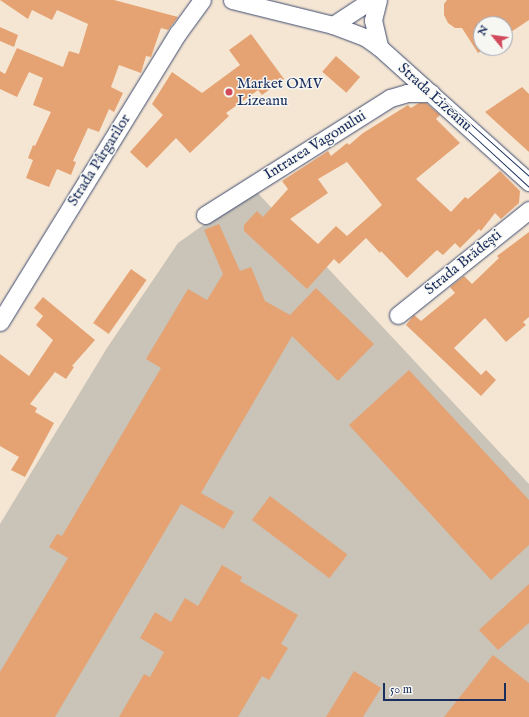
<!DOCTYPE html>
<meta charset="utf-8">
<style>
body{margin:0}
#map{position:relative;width:529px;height:717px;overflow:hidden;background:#f5e6d3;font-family:"IM FELL English",serif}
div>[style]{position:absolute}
.industrial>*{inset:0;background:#c9c3b8}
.building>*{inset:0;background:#e5a373;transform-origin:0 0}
.roads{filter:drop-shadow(0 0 1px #3c4a70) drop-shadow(0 0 1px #3c4a70)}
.minor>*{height:17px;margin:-8.5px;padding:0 8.5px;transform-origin:8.5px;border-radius:8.5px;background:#fff}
.tram>*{height:1px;margin:-0.5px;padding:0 0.5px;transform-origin:0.5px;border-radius:0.5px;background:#1b2f5e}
.dots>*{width:11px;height:11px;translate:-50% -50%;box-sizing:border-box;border:2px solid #f6f6f2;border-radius:50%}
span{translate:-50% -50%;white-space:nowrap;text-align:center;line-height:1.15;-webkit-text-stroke:3px #f6f6f2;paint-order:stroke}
.poi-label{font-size:15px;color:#1b2f5e}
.left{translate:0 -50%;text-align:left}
.street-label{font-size:15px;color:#1b2f5e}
.north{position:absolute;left:473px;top:16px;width:40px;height:40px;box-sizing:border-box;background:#f6f6f2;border:1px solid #9ea6b7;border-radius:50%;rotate:299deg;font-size:11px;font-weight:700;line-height:16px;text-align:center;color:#1b2f5e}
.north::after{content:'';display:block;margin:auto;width:14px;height:18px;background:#d1495b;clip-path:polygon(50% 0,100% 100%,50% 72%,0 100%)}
.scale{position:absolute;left:383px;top:683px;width:123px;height:18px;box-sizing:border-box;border:2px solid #1b2f5e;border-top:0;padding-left:5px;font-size:12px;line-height:14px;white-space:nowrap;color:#1b2f5e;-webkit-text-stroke:3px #f6f6f2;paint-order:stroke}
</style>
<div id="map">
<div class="industrial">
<div style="clip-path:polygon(254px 189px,529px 484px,529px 717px,0 717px,0 524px,107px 348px,178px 243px)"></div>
</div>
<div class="building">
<div style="clip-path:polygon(0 0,114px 0,178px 17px,168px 30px,161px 28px,151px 57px,146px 56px,141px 73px,119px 65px,111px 87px,123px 93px,114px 112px,109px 109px,99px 132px,88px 128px,73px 161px,76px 162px,71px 175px,57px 169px,49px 187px,26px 178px,33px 160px,28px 158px,33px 145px,35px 146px,51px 112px,33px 105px,43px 78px,29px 72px,17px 97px,0 89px,0 71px,5px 74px,17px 48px,63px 67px,69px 51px,79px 54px,88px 24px,57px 10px,52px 20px,32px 10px,28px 19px)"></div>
<div style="clip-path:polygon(447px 0,529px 0,529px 20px,505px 36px,505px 24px,481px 24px,481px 48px,486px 48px,478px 53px,462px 28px,455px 28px,448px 23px,444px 15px,444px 4px)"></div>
<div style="clip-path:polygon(0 27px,18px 35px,14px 47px,0 41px)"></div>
<div style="clip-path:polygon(251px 34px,284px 79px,262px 95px,258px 90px,226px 113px,229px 116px,190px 153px,176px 138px,147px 168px,130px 152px,163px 115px,152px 104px,172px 72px,202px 93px,240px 65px,229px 50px)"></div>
<div style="left:336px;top:56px;width:32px;height:21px;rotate:41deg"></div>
<div style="clip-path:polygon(522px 87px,529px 94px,529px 152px,485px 112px)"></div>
<div style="clip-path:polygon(evenodd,419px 103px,426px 103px,440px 115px,436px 119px,460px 143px,416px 179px,451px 212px,465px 197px,468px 199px,500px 171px,520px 191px,519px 203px,501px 219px,495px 213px,481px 231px,479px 229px,460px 248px,455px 243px,443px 255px,437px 250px,407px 278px,381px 251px,380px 253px,366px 238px,339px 264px,334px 259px,307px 289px,244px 231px,244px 225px,257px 211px,263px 217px,288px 189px,282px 181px,328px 151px,331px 156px,347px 143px,349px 145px,363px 133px,408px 105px,411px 108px,419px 103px,347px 162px,382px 205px,347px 236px,336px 226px,318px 244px,290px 219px,328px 193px,318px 179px,347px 162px)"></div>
<div style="clip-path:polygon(219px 224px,240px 271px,251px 267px,265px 301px,290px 315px,316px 288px,374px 344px,338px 381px,292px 336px,201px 493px,234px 512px,224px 529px,181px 504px,55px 717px,0 717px,0 672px,68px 558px,49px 547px,57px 534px,62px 536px,161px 368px,146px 359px,188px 289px,207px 300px,223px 274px,204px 230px)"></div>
<div style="clip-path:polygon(529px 232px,529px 317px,523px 322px,526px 325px,506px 342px,485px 318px,454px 348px,481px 375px,486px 370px,496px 380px,481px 396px,406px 325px,414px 315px,421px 321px,455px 293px,450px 287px,464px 276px,472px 284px,499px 258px,497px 256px)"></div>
<div style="left:131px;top:269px;width:19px;height:66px;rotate:35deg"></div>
<div style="clip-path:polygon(43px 297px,95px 340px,72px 366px,74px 367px,66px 379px,55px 372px,30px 404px,37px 408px,35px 412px,54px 423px,25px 477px,11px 470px,19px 457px,0 446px,0 354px,29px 376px,53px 340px,36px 325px,43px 316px,34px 308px)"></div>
<div style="clip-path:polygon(409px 370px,529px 500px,529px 545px,491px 580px,349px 425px)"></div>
<div style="left:270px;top:496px;width:97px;height:30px;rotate:37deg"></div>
<div style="clip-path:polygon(222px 565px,242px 577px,240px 581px,298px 615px,281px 644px,288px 648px,269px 680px,262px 676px,238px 717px,119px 717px,144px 674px,150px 677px,164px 652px,140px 638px,155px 612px,171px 622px,185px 598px,198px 606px)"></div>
<div style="clip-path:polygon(529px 584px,529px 623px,498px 650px,479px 630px)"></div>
<div style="clip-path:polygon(493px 655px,529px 683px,529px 717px,444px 717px)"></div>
<div style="clip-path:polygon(354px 671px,381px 688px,363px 717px,326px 717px)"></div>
</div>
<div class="roads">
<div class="minor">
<div style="left:232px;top:0;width:104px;rotate:13.9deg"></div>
<div style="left:333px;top:25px;width:34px;rotate:21deg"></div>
<div style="left:365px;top:37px;width:17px;rotate:36deg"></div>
<div style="left:379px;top:47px;width:202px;rotate:42deg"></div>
<div style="left:378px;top:0;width:21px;rotate:104deg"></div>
<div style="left:373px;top:20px;width:28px;rotate:77deg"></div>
<div style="left:333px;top:25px;width:45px;rotate:-33.3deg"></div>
<div style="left:205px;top:215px;width:219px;rotate:-32.3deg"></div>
<div style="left:390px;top:98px;width:18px;rotate:-16deg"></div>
<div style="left:407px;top:93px;width:24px"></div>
<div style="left:398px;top:315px;width:168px;rotate:-38.7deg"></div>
<div style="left:0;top:322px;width:339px;rotate:-58.4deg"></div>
<div style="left:178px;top:33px;width:41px;rotate:-54deg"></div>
</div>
</div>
<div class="tram">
<div style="left:437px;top:94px;width:123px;rotate:41.7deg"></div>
<div style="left:443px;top:108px;width:117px;rotate:42.6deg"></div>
</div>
<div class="dots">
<div style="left:229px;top:92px;background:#d1495b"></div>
</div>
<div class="poi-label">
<span class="left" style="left:237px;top:92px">Market OMV<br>Lizeanu</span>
</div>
<div class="street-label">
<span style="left:435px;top:97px;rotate:42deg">Strada Lizeanu</span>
<span style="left:315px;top:145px;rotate:-32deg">Intrarea Vagonului</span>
<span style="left:99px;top:160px;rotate:-58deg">Strada Pârgarilor</span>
<span style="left:463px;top:262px;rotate:-39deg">Strada Brădești</span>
</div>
<div class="north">N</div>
<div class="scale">50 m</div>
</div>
